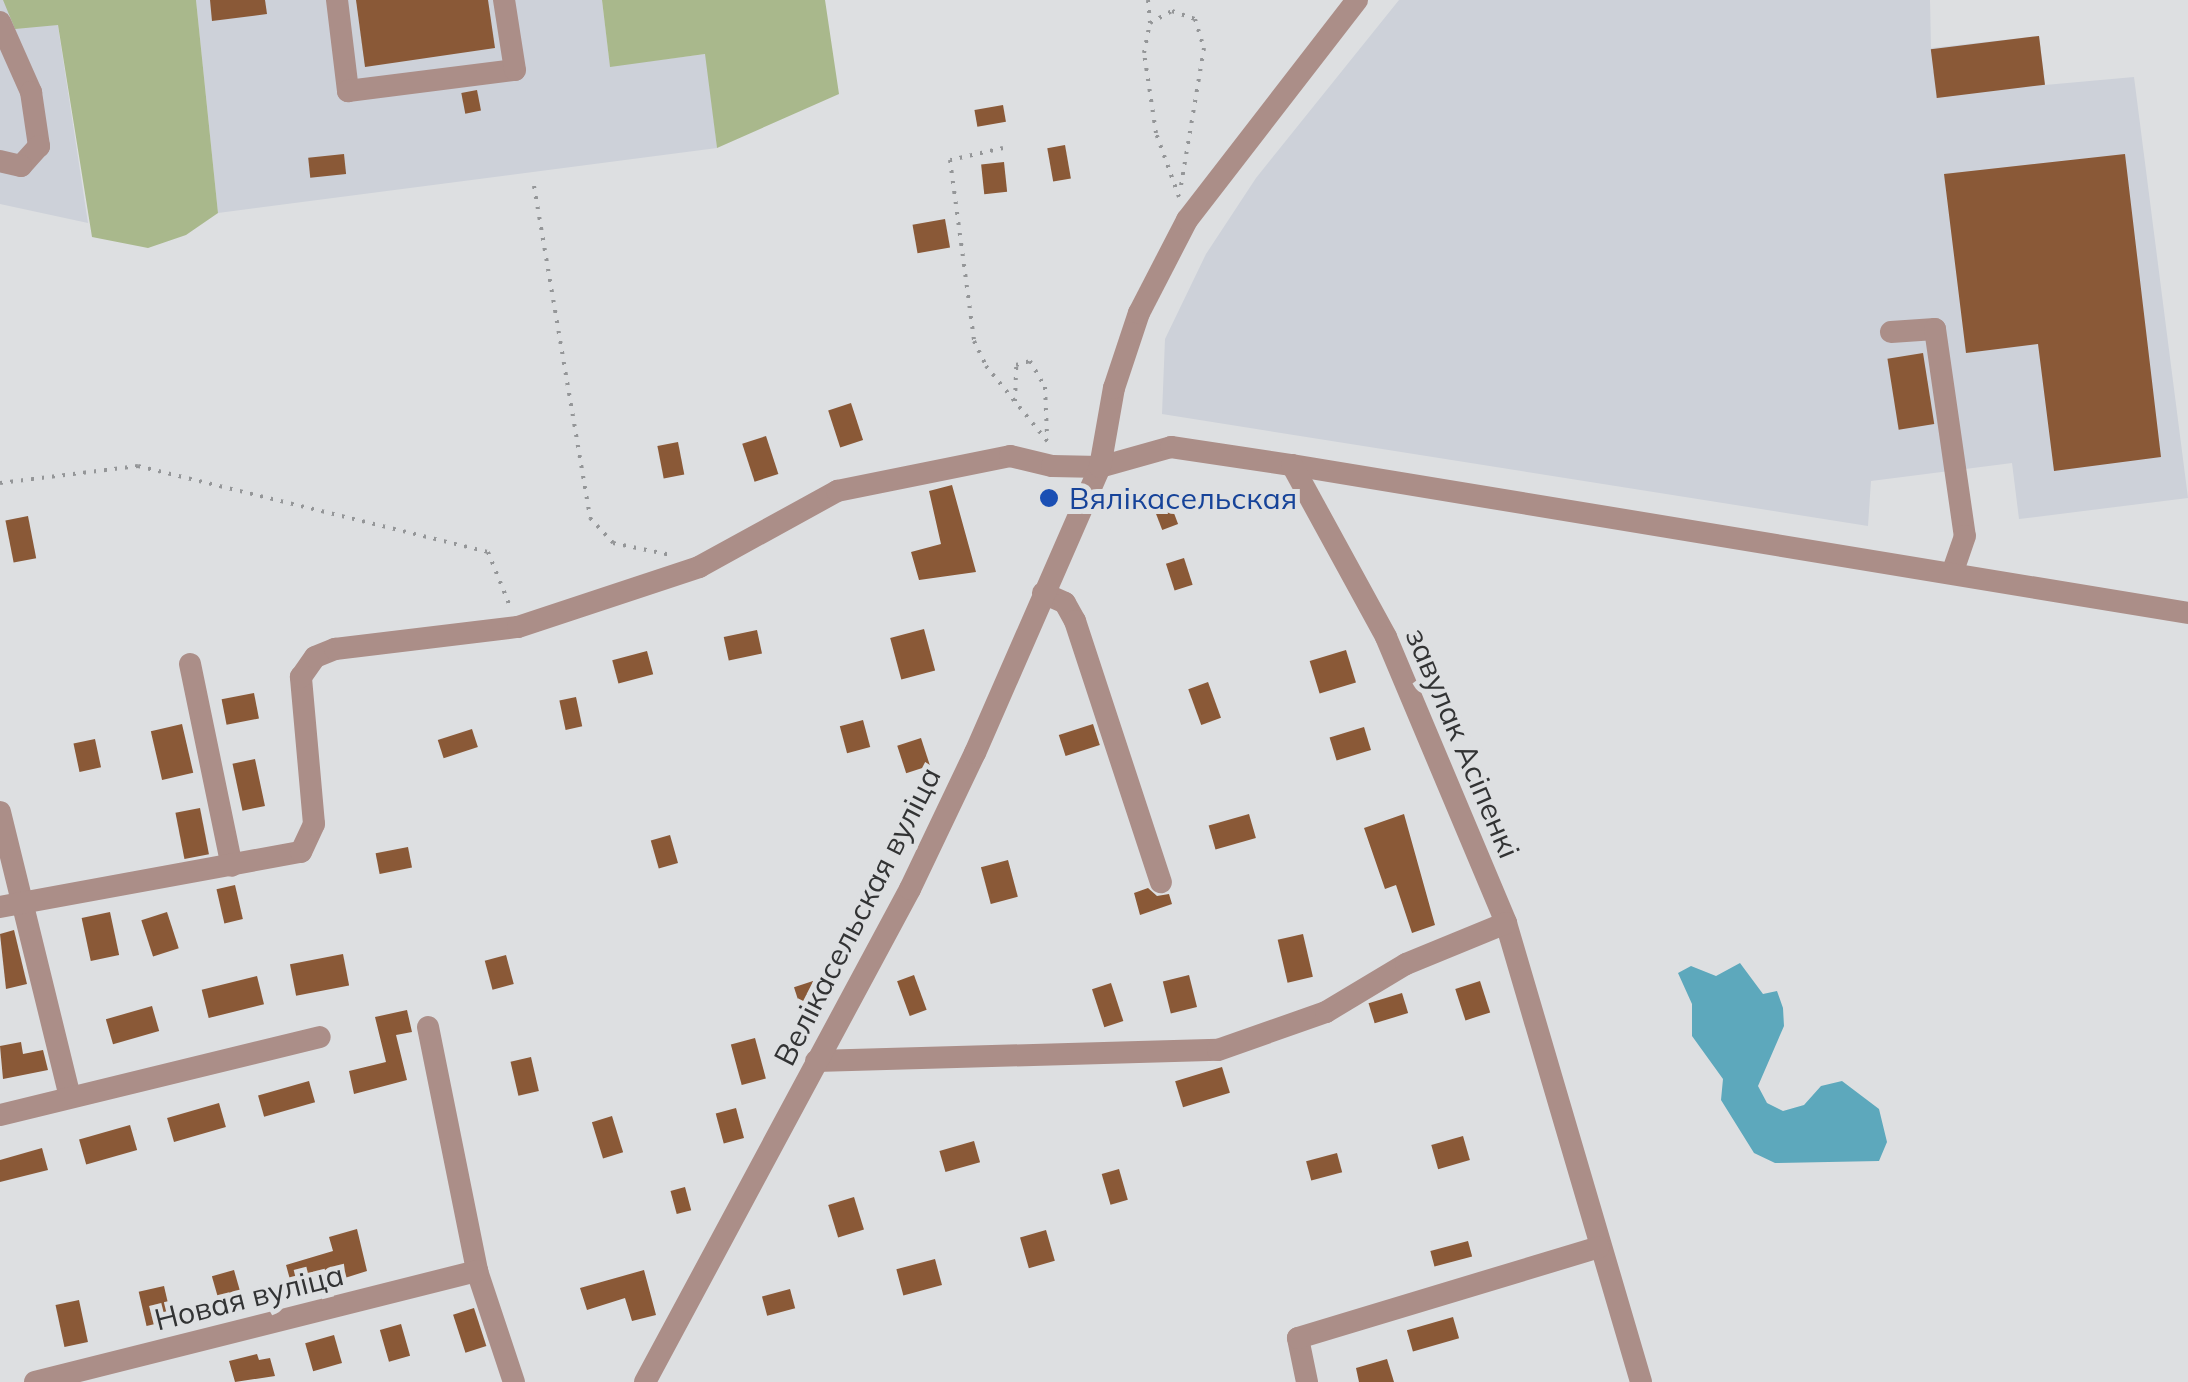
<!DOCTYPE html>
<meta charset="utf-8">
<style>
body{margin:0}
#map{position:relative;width:2188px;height:1382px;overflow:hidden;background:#dddfe1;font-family:Mulish,sans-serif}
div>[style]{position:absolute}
.built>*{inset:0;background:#cdd1d9}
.green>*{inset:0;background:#a9b88c}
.water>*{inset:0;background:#5da8bc}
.building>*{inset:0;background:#8a5937;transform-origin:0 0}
.path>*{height:4px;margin-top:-2px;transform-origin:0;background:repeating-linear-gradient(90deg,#949698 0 2.5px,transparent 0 10.5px)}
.minor>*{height:22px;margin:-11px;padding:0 11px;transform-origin:11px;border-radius:11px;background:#ab8e88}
.dots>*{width:28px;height:28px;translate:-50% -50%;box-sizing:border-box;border:5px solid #dddfe1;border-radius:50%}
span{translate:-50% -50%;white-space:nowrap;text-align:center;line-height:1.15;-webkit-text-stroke:10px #dddfe1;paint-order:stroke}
.transit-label{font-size:30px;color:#164399}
.left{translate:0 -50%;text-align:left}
.street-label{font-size:30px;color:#323334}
</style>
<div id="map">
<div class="built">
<div style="clip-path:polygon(0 0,54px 0,88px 223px,0 204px)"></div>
<div style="clip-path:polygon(196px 0,602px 0,610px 66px,706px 54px,717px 148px,218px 213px)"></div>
<div style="clip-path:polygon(1399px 0,1930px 0,1931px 48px,2039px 36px,2045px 85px,2134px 77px,2188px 498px,2019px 519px,2012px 463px,1871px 481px,1868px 526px,1162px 414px,1165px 339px,1206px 254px,1256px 178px)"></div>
</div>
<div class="green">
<div style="clip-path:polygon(3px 0,196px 0,218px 213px,186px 235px,148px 248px,92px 237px,58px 25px,15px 29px)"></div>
<div style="clip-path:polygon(602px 0,825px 0,839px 94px,717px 148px,705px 54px,610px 67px)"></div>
</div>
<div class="water">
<div style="clip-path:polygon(1740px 963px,1763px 994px,1777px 991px,1783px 1008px,1784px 1026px,1758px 1086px,1767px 1103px,1783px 1111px,1804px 1105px,1821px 1086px,1842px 1081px,1879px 1109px,1887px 1142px,1879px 1161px,1775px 1163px,1754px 1153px,1721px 1100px,1723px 1079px,1692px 1036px,1692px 1004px,1678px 973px,1691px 966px,1716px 976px)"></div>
</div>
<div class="building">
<div style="clip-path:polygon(210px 0,265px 0,267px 14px,212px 21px)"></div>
<div style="clip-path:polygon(356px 0,488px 0,495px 48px,365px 67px)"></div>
<div style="left:2039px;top:36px;width:49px;height:109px;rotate:83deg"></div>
<div style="left:477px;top:90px;width:21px;height:16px;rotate:79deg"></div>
<div style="left:1003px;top:105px;width:17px;height:29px;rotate:80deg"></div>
<div style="left:1065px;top:145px;width:34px;height:18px;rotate:80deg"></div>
<div style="left:344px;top:154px;width:20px;height:36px;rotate:84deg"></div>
<div style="clip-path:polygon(2125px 154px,2161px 457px,2054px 471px,2038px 344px,1966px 353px,1944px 174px)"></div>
<div style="left:1004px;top:162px;width:30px;height:23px;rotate:84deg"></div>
<div style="left:945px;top:219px;width:29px;height:33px;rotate:80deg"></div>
<div style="left:1923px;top:353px;width:72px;height:36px;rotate:81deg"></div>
<div style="left:851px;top:403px;width:39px;height:24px;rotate:72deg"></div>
<div style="left:766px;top:436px;width:40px;height:25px;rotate:72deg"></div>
<div style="left:678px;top:442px;width:33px;height:21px;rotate:79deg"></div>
<div style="clip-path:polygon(952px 485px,976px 572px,919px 580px,911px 552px,941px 544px,929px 491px)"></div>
<div style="left:1167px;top:495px;width:31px;height:17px;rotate:69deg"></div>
<div style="left:28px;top:516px;width:43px;height:23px;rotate:79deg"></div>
<div style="left:1184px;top:558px;width:28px;height:19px;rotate:72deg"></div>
<div style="left:924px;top:629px;width:43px;height:35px;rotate:75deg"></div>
<div style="left:757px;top:630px;width:24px;height:34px;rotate:78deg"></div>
<div style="left:1346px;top:650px;width:34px;height:38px;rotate:73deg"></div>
<div style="left:647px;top:651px;width:24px;height:36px;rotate:75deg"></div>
<div style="left:1208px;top:682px;width:38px;height:21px;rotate:70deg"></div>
<div style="left:254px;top:693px;width:26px;height:33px;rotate:79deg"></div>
<div style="left:576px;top:697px;width:30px;height:17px;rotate:78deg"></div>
<div style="left:863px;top:720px;width:28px;height:24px;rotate:75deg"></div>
<div style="left:182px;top:724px;width:50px;height:32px;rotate:77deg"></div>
<div style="left:1093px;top:724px;width:22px;height:36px;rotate:72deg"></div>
<div style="left:1364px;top:727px;width:24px;height:36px;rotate:73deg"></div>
<div style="left:472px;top:729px;width:19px;height:36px;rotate:72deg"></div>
<div style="left:921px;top:738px;width:29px;height:25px;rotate:72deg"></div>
<div style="left:95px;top:739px;width:29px;height:22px;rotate:78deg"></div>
<div style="left:255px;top:759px;width:48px;height:23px;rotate:78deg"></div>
<div style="left:200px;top:808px;width:47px;height:25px;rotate:79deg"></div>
<div style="left:1249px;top:814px;width:25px;height:42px;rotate:74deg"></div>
<div style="clip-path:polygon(1404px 814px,1435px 925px,1412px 933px,1396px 885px,1385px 889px,1364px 828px)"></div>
<div style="left:670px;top:835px;width:29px;height:20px;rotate:74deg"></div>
<div style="left:408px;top:847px;width:21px;height:33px;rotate:79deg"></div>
<div style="left:1008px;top:860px;width:38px;height:28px;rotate:75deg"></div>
<div style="left:235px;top:885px;width:35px;height:19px;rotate:77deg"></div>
<div style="clip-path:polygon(1148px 888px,1157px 896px,1169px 894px,1172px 904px,1140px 915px,1134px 893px)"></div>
<div style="left:110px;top:912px;width:44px;height:29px;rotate:78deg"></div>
<div style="left:167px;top:912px;width:38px;height:27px;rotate:72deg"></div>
<div style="clip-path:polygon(14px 930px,27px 984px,6px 989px,0 934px)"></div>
<div style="left:1303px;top:934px;width:44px;height:26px;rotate:77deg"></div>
<div style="left:343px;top:954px;width:32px;height:54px;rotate:79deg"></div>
<div style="left:506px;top:955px;width:30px;height:22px;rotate:75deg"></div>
<div style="left:914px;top:975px;width:37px;height:18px;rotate:70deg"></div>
<div style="left:1189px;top:975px;width:33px;height:27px;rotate:76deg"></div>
<div style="left:257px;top:976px;width:29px;height:57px;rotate:76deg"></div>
<div style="left:813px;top:981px;width:28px;height:20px;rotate:72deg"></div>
<div style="left:1480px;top:981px;width:33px;height:26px;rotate:72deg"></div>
<div style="left:1111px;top:983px;width:40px;height:20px;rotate:72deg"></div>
<div style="left:1402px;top:993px;width:21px;height:35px;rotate:73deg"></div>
<div style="left:152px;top:1006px;width:26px;height:48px;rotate:74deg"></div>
<div style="clip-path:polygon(407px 1010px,412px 1032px,396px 1035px,407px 1080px,354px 1094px,349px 1071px,386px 1062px,375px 1017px)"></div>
<div style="left:755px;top:1038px;width:42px;height:25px;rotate:75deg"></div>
<div style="clip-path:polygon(21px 1042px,23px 1054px,43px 1050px,48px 1070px,3px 1079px,0 1046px)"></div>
<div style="left:531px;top:1057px;width:35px;height:21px;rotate:77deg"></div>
<div style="left:1222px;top:1067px;width:27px;height:49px;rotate:73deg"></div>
<div style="left:309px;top:1081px;width:22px;height:53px;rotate:74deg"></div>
<div style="left:219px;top:1103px;width:25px;height:54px;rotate:74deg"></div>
<div style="left:736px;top:1108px;width:31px;height:21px;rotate:75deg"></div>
<div style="left:612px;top:1116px;width:38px;height:21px;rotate:73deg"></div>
<div style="left:130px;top:1125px;width:26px;height:53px;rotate:74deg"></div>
<div style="left:1463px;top:1136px;width:25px;height:33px;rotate:74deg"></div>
<div style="left:974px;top:1141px;width:22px;height:36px;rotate:74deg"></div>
<div style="clip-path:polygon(42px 1148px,48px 1170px,0 1182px,0 1160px)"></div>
<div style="left:1337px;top:1153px;width:20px;height:32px;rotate:75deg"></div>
<div style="left:1119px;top:1169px;width:32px;height:18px;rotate:74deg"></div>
<div style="left:685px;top:1187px;width:24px;height:15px;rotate:75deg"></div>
<div style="left:854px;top:1197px;width:34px;height:27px;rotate:73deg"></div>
<div style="clip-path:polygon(357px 1229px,367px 1271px,294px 1294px,286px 1265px,333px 1251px,329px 1237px)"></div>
<div style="left:1046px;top:1230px;width:32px;height:27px;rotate:74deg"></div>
<div style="left:1468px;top:1241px;width:16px;height:39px;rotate:75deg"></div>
<div style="left:935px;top:1259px;width:27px;height:40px;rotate:75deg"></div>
<div style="left:234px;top:1270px;width:35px;height:23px;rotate:74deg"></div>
<div style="clip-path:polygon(644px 1270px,656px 1315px,632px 1321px,625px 1298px,587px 1310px,580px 1288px)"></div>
<div style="left:164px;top:1286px;width:35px;height:26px;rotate:77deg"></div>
<div style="left:790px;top:1289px;width:20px;height:29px;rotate:75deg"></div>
<div style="left:79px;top:1300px;width:43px;height:24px;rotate:78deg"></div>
<div style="left:474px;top:1308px;width:40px;height:22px;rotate:72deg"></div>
<div style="left:1453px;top:1317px;width:22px;height:48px;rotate:74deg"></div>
<div style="left:401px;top:1324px;width:33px;height:22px;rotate:74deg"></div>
<div style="left:334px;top:1335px;width:29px;height:30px;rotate:74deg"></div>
<div style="clip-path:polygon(257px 1354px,259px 1360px,270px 1358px,275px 1376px,235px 1382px,229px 1361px)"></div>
<div style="clip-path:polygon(1387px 1359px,1394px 1382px,1359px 1382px,1356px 1368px)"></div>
</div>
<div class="path">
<div style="left:1148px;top:0;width:23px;rotate:85deg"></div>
<div style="left:1003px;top:148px;width:54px;rotate:167.2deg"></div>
<div style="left:950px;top:160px;width:183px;rotate:82.4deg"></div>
<div style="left:974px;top:341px;width:28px;rotate:64deg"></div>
<div style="left:986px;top:366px;width:98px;rotate:50.8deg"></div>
<div style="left:534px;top:186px;width:337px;rotate:80.4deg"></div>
<div style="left:590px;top:518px;width:34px;rotate:47deg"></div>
<div style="left:613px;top:543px;width:59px;rotate:11.7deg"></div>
<div style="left:1179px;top:197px;width:68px;rotate:-109.8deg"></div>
<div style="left:1156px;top:133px;width:81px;rotate:-98.5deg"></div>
<div style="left:1144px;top:53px;width:31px;rotate:-79deg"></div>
<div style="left:1150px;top:23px;width:25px;rotate:-29deg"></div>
<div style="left:1172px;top:11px;width:24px;rotate:19deg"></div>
<div style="left:1195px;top:19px;width:30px;rotate:73deg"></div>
<div style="left:1204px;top:48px;width:145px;rotate:99.5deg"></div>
<div style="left:1015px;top:401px;width:36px;rotate:-88deg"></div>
<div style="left:1016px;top:365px;width:15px;rotate:-16deg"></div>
<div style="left:1030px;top:361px;width:30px;rotate:60deg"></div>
<div style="left:1045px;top:387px;width:47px;rotate:87.6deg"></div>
<div style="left:0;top:483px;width:139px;rotate:-7deg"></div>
<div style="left:138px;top:466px;width:360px;rotate:13.8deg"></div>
<div style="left:488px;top:552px;width:61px;rotate:68deg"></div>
</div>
<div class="minor">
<div style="left:337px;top:0;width:92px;rotate:83.1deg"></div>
<div style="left:348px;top:91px;width:168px;rotate:-7.2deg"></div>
<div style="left:515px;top:70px;width:71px;rotate:-98.9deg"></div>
<div style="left:0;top:22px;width:77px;rotate:66.1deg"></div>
<div style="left:31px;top:92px;width:55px;rotate:81.6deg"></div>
<div style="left:39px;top:146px;width:27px;rotate:132deg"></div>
<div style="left:21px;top:166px;width:22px;rotate:-167deg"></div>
<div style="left:1891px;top:332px;width:44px;rotate:-3.9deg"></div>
<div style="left:1935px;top:329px;width:209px;rotate:81.8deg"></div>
<div style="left:1965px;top:536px;width:39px;rotate:109deg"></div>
<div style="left:1292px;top:465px;width:908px;rotate:9.38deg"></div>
<div style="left:1043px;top:593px;width:24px;rotate:24deg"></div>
<div style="left:1065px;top:603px;width:21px;rotate:61deg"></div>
<div style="left:1075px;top:621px;width:275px;rotate:71.8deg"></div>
<div style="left:190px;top:664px;width:206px;rotate:78.3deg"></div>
<div style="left:0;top:812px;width:293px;rotate:76.2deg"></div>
<div style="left:0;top:907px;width:306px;rotate:-10.4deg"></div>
<div style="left:301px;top:852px;width:31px;rotate:-65deg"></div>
<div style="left:314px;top:824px;width:148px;rotate:-95.1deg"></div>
<div style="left:301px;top:677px;width:24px;rotate:-55deg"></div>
<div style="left:315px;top:657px;width:22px;rotate:-22deg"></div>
<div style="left:335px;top:649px;width:184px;rotate:-6.9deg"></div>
<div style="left:518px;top:627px;width:191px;rotate:-18.3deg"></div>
<div style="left:699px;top:567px;width:158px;rotate:-28.8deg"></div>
<div style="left:837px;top:491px;width:177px;rotate:-11.4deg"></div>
<div style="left:1010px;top:456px;width:43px;rotate:13.4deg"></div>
<div style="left:1052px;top:466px;width:48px;rotate:1.2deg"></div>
<div style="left:1100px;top:467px;width:74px;rotate:-15.7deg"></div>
<div style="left:1171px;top:447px;width:122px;rotate:8.5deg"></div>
<div style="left:1292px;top:465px;width:196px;rotate:61.3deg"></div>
<div style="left:1386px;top:637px;width:310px;rotate:67.2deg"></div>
<div style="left:1506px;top:923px;width:478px;rotate:73.6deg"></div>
<div style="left:428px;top:1027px;width:249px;rotate:78.6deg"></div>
<div style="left:477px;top:1271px;width:117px;rotate:71.6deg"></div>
<div style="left:816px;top:1061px;width:402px;rotate:-1.6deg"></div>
<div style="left:1218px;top:1050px;width:114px;rotate:-19.4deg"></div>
<div style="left:1326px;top:1012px;width:93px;rotate:-31deg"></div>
<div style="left:1406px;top:964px;width:108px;rotate:-22.3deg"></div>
<div style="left:0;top:1115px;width:329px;rotate:-13.7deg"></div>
<div style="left:35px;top:1382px;width:456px;rotate:-14.1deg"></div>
<div style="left:645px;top:1382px;width:560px;rotate:-61.74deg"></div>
<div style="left:910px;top:889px;width:151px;rotate:-64.5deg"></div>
<div style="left:975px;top:753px;width:312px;rotate:-66.4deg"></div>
<div style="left:1100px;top:467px;width:80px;rotate:-80deg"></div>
<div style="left:1114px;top:388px;width:79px;rotate:-71.6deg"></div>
<div style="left:1139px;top:313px;width:105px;rotate:-62.7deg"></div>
<div style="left:1187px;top:220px;width:278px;rotate:-52.3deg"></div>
<div style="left:1307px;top:1382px;width:45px;rotate:-101.6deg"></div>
<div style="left:1298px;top:1338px;width:314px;rotate:-16.8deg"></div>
</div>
<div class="dots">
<div style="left:1049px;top:498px;background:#1a4fb4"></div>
</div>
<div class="transit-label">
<span class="left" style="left:1069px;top:498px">Вялікасельская</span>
</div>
<div class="street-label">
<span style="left:1463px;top:743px;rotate:67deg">завулак Асіпенкі</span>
<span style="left:857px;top:916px;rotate:-63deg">Велікасельская вуліца</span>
<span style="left:249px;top:1297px;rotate:-14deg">Новая вуліца</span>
</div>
</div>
